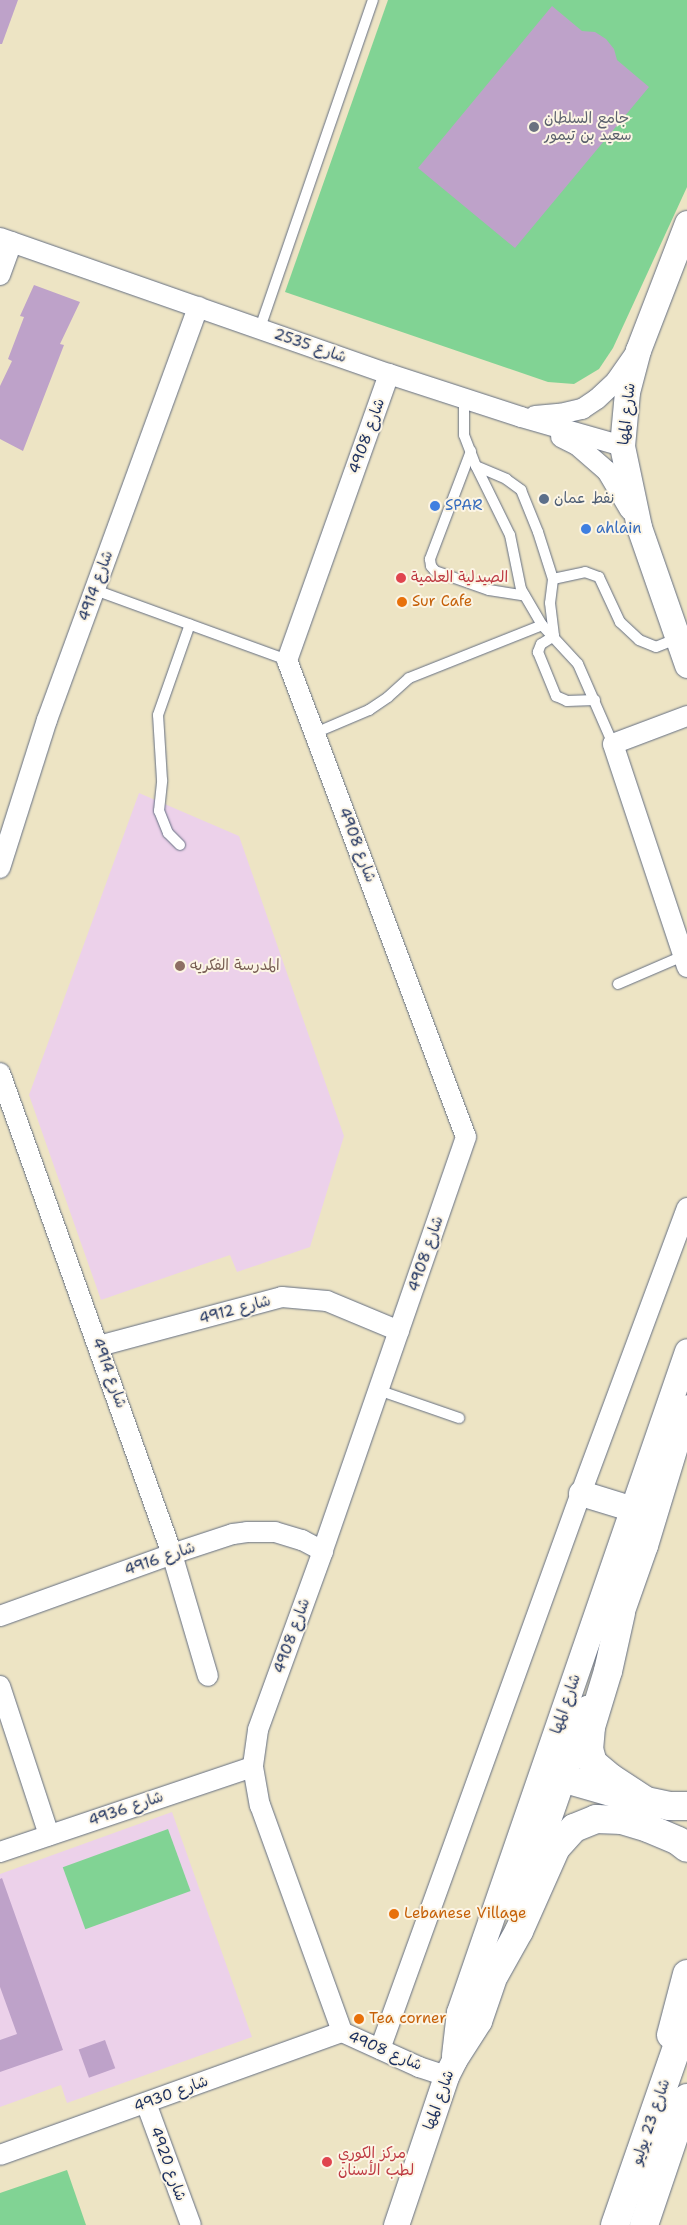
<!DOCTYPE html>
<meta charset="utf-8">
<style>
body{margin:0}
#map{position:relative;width:687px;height:2225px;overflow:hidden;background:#ede4c4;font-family:"Shantell Sans","Playpen Sans Arabic",sans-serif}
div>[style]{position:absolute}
.built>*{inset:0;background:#ecd1ea}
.green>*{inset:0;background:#81d394;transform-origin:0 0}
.building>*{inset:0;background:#bea2c9;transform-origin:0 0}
.roads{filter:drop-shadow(0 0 1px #646e82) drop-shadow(0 0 1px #646e82)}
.service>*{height:10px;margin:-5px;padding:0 5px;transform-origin:5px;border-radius:5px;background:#fff}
.minor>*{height:20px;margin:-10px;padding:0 10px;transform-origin:10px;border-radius:10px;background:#fff}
.tertiary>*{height:25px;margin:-12.5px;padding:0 12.5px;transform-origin:12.5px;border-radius:12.5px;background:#fff}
.primary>*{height:28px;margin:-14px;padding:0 14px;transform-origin:14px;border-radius:14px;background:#fff}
.dots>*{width:14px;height:14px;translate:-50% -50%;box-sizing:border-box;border:2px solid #fcf5e5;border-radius:50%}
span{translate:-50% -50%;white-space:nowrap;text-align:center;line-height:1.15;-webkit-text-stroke:4px #fcf5e5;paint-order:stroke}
.worship-label{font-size:15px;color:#5b616d}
.left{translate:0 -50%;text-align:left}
.street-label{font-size:15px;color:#1b2f5e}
.service-label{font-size:15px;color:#4e5e75}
.shop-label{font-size:15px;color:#366cbe}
.health-label{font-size:15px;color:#be3a42}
.food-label{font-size:15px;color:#c56008}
.education-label{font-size:15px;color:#785e54}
</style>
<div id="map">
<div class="built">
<div style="clip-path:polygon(139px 793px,239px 836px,344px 1136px,310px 1247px,237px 1272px,230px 1255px,101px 1300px,29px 1095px)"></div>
<div style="clip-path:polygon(172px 1812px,252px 2037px,67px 2103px,61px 2085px,0 2107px,0 1874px)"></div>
</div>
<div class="green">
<div style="clip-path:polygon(388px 0,687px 0,687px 187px,613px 348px,599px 369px,574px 384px,548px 382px,285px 292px)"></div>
<div style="left:168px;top:1829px;width:66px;height:112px;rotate:70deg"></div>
<div style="clip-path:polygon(67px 2170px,86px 2225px,0 2225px,0 2193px)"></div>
</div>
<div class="building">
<div style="clip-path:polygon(0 0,18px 0,2px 44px,0 44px)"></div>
<div style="clip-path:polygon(552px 6px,582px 31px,595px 32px,606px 39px,614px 49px,617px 60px,649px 87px,515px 248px,418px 168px)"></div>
<div style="clip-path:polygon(34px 285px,80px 302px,60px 344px,64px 345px,23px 451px,0 439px,0 386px,12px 361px,8px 359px,24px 317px,20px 316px)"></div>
<div style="clip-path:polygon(2px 1878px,63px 2050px,0 2072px,0 2040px,17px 2034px,0 1987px,0 1879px)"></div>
<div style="left:105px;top:2040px;width:30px;height:28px;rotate:70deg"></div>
</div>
<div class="roads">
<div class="service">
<div style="left:260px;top:328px;width:347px;rotate:-71deg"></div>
<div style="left:464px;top:398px;width:37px;rotate:90deg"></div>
<div style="left:464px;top:435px;width:33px;rotate:69deg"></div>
<div style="left:476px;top:466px;width:77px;rotate:63.8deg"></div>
<div style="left:510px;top:535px;width:55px;rotate:78.5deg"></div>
<div style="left:521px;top:589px;width:42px;rotate:59.7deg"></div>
<div style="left:542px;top:625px;width:53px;rotate:47.3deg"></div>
<div style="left:578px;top:664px;width:87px;rotate:66.4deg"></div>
<div style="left:471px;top:451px;width:116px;rotate:110.8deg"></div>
<div style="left:430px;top:559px;width:7px;rotate:82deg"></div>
<div style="left:431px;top:566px;width:6px;rotate:51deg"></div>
<div style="left:435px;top:571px;width:57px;rotate:19.4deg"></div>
<div style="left:489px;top:590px;width:36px;rotate:9deg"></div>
<div style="left:476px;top:466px;width:33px;rotate:23deg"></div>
<div style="left:506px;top:479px;width:19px;rotate:36deg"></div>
<div style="left:521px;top:490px;width:45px;rotate:68deg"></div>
<div style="left:538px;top:532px;width:49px;rotate:72.3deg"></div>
<div style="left:553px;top:579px;width:24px;rotate:97deg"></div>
<div style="left:550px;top:603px;width:33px;rotate:83deg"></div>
<div style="left:554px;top:636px;width:15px;rotate:148deg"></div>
<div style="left:541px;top:644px;width:9px;rotate:111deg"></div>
<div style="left:538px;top:652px;width:48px;rotate:67.8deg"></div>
<div style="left:556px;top:696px;width:12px;rotate:24deg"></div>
<div style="left:567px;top:701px;width:28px;rotate:-2deg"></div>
<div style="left:553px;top:579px;width:33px;rotate:-12deg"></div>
<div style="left:585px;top:572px;width:15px;rotate:20deg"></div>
<div style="left:599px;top:577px;width:50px;rotate:65deg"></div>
<div style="left:620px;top:622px;width:26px;rotate:43deg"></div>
<div style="left:639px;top:640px;width:18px;rotate:22deg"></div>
<div style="left:656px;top:647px;width:22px;rotate:-22deg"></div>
<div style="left:95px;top:590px;width:204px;rotate:20deg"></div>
<div style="left:315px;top:733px;width:59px;rotate:-23.1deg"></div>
<div style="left:369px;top:710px;width:23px;rotate:-34deg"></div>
<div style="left:388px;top:697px;width:28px;rotate:-42deg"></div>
<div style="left:409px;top:678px;width:143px;rotate:-21.7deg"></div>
<div style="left:180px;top:845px;width:17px;rotate:-135deg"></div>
<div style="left:168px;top:833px;width:24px;rotate:-112deg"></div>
<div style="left:159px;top:811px;width:31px;rotate:-84deg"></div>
<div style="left:162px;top:780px;width:65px;rotate:-93.5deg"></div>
<div style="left:158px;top:715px;width:96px;rotate:-70.6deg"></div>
<div style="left:618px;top:984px;width:71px;rotate:-23.3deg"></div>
<div style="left:378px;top:1390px;width:86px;rotate:19.1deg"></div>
</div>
<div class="minor">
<div style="left:0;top:238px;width:412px;rotate:19.3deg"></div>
<div style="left:389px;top:374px;width:139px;rotate:18deg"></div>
<div style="left:521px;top:417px;width:105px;rotate:16deg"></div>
<div style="left:0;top:275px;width:35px;rotate:-70deg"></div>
<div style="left:389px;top:374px;width:304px;rotate:109.6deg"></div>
<div style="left:287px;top:660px;width:509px;rotate:69.43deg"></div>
<div style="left:466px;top:1137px;width:438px;rotate:109.1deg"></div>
<div style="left:323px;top:1551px;width:190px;rotate:110deg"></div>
<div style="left:258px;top:1730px;width:37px;rotate:98deg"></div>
<div style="left:253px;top:1767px;width:39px;rotate:80deg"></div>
<div style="left:260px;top:1805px;width:241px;rotate:70.1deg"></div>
<div style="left:342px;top:2032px;width:85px;rotate:24.4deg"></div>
<div style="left:419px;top:2067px;width:28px;rotate:18deg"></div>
<div style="left:535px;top:416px;width:25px;rotate:-5deg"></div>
<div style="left:560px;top:414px;width:23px;rotate:-13deg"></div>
<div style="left:582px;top:409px;width:18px;rotate:-34deg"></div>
<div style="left:597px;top:399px;width:26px;rotate:-43deg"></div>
<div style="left:616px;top:381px;width:32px;rotate:-55deg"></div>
<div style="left:561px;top:437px;width:18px;rotate:27deg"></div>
<div style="left:577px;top:445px;width:40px;rotate:41deg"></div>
<div style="left:607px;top:471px;width:45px;rotate:59.5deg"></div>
<div style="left:687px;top:716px;width:79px;rotate:159.3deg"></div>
<div style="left:613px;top:744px;width:235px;rotate:71.6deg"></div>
<div style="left:0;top:868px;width:155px;rotate:-72.4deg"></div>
<div style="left:47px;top:720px;width:440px;rotate:-69.9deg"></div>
<div style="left:0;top:1073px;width:511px;rotate:70.32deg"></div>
<div style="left:172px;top:1554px;width:127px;rotate:73.6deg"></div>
<div style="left:99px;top:1346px;width:189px;rotate:-15deg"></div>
<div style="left:282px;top:1297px;width:45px;rotate:5.1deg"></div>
<div style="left:327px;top:1301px;width:78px;rotate:22.6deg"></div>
<div style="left:0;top:1616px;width:183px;rotate:-19.8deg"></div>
<div style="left:172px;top:1554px;width:64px;rotate:-18.2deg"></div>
<div style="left:233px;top:1534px;width:14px;rotate:-8deg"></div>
<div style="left:247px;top:1532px;width:28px"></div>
<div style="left:275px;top:1532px;width:28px;rotate:17deg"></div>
<div style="left:302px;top:1540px;width:24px;rotate:28deg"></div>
<div style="left:0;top:1686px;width:157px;rotate:71.8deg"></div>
<div style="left:0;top:1852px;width:267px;rotate:-18.6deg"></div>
<div style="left:380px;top:2049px;width:591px;rotate:-70.12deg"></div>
<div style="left:581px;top:1493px;width:304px;rotate:-69.6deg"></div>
<div style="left:146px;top:2103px;width:130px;rotate:69.8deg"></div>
<div style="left:0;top:2155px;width:363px;rotate:-19.8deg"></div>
</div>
<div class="tertiary">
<div style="left:687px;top:223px;width:136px;rotate:111.1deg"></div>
<div style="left:638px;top:350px;width:43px;rotate:104.7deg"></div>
<div style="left:627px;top:392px;width:54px;rotate:95.3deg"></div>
<div style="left:622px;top:446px;width:83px;rotate:78.1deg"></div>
<div style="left:639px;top:527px;width:146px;rotate:70.8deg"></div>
<div style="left:581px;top:1493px;width:54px;rotate:17.1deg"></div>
<div style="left:614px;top:1633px;width:93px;rotate:-70.6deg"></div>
<div style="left:645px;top:1545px;width:144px;rotate:-73.1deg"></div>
<div style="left:518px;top:1906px;width:210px;rotate:-70.8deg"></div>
<div style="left:454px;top:2055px;width:43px;rotate:-83.4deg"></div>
<div style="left:459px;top:2012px;width:699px;rotate:-70.97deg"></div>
<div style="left:396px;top:2225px;width:157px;rotate:-71.4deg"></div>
<div style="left:446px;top:2076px;width:18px;rotate:-63deg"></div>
<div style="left:454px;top:2060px;width:46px;rotate:-57.3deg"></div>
<div style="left:479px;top:2021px;width:71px;rotate:-71.1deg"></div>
</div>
<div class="primary">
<div style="left:621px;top:1613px;width:59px;rotate:102.6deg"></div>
<div style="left:608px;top:1671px;width:59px;rotate:106.9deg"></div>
<div style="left:591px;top:1727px;width:22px;rotate:95deg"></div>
<div style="left:589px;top:1749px;width:15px;rotate:74deg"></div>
<div style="left:593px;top:1763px;width:23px;rotate:40deg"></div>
<div style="left:611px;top:1778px;width:42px;rotate:33.3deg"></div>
<div style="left:646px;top:1801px;width:24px;rotate:12deg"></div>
<div style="left:669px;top:1806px;width:18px"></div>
<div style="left:562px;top:1778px;width:69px;rotate:16.1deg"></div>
<div style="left:495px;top:1974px;width:49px;rotate:-60.8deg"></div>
<div style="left:519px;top:1931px;width:91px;rotate:-66deg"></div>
<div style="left:556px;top:1848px;width:27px;rotate:-48deg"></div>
<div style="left:574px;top:1828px;width:24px;rotate:-22deg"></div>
<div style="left:596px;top:1819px;width:26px;rotate:2deg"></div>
<div style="left:622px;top:1820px;width:27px;rotate:17deg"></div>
<div style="left:648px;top:1828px;width:33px;rotate:23deg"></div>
<div style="left:678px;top:1841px;width:11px;rotate:38deg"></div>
<div style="left:671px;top:2035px;width:63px;rotate:-75.3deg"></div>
<div style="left:615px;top:2225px;width:219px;rotate:-70.8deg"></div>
<div style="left:644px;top:2225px;width:134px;rotate:-71.3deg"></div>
</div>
</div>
<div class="dots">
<div style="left:534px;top:127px;background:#6b7280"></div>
<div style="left:544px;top:499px;background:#5c6f8a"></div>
<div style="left:435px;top:506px;background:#3f7fe0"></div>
<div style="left:586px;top:529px;background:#3f7fe0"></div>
<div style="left:401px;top:578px;background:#e0444e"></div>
<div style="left:402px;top:602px;background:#e8710a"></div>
<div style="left:180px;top:966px;background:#8d6e63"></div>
<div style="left:394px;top:1914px;background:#e8710a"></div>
<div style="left:359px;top:2019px;background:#e8710a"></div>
<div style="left:327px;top:2162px;background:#e0444e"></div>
</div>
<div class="worship-label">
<span class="left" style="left:544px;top:127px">جامع السلطان<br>سعيد بن تيمور</span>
</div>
<div class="street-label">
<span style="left:310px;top:346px;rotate:19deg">2535 شارع</span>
<span style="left:627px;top:414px;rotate:-84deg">شارع المها</span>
<span style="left:367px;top:436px;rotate:-70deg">4908 شارع</span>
<span style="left:96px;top:586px;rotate:-70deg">4914 شارع</span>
<span style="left:357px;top:845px;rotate:69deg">4908 شارع</span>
<span style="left:426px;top:1254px;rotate:-71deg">4908 شارع</span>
<span style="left:235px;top:1310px;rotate:-15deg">4912 شارع</span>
<span style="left:109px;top:1373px;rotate:70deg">4914 شارع</span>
<span style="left:160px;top:1559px;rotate:-19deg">4916 شارع</span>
<span style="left:292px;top:1636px;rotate:-70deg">4908 شارع</span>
<span style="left:566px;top:1704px;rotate:-71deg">شارع المها</span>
<span style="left:126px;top:1809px;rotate:-19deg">4936 شارع</span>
<span style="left:385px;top:2051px;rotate:23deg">4908 شارع</span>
<span style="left:171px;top:2094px;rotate:-20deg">4930 شارع</span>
<span style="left:439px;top:2100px;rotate:-70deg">شارع المها</span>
<span style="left:651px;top:2122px;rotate:-71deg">شارع 23 يوليو</span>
<span style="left:168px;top:2164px;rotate:70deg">4920 شارع</span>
</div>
<div class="service-label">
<span class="left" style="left:554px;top:499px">نفط عمان</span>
</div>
<div class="shop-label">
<span class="left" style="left:445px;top:506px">SPAR</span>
<span class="left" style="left:596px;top:529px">ahlain</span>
</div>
<div class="health-label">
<span class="left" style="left:411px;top:578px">الصيدلية العلمية</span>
<span class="left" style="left:338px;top:2162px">مركز الكوري<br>لطب الأسنان</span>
</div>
<div class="food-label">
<span class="left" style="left:412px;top:602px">Sur Cafe</span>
<span class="left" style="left:404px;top:1914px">Lebanese Village</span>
<span class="left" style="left:369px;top:2019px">Tea corner</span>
</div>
<div class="education-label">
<span class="left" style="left:190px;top:966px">المدرسة الفكريه</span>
</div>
</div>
